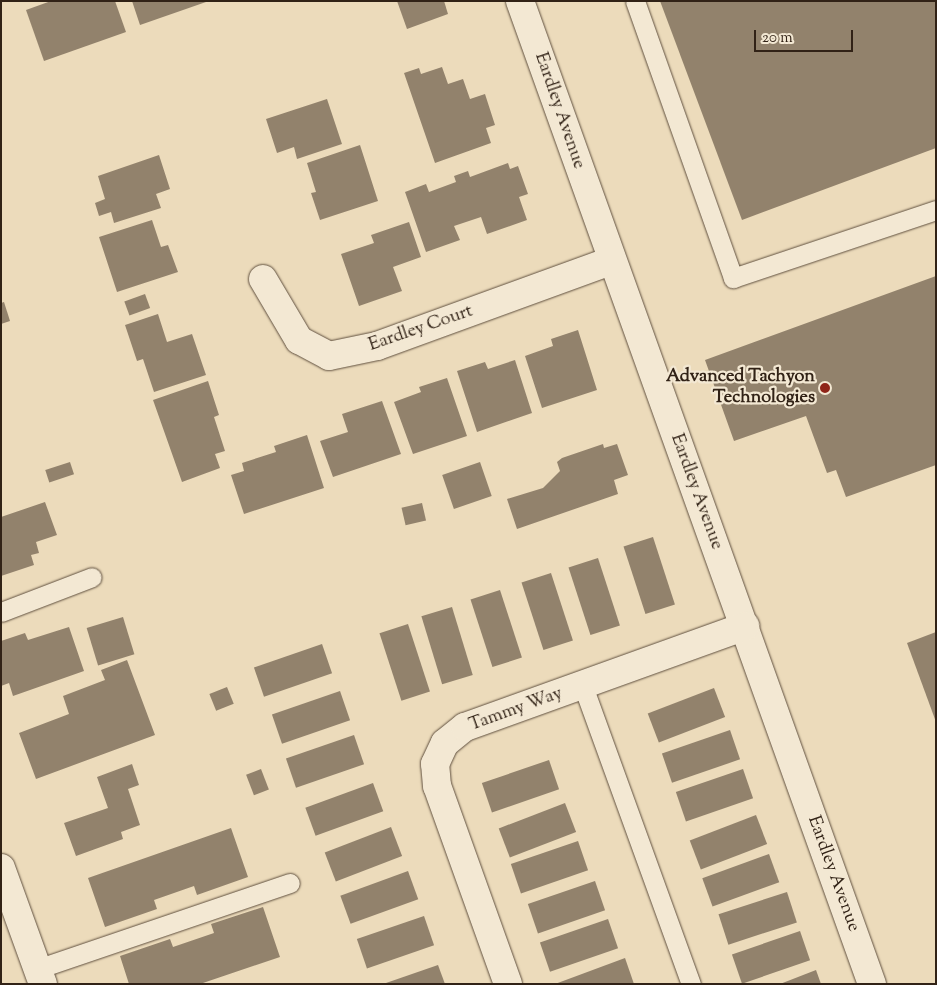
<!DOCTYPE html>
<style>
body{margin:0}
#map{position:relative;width:937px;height:985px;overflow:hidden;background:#ecdbbb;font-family:"Sorts Mill Goudy",serif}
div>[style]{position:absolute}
.building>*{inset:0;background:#92826c;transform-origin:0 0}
.roads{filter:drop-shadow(0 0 1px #60503f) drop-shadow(0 0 1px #60503f)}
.lane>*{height:19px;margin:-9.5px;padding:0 9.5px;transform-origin:9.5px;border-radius:9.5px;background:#f3e8d3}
.street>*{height:28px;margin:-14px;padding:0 14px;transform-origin:14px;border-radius:14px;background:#f3e8d3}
.dots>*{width:14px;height:14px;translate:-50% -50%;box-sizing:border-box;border:2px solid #f3e8d3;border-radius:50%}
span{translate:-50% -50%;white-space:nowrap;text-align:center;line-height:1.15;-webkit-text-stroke:4.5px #f3e8d3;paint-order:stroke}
.street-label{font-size:18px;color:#312216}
.poi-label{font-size:18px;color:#312216;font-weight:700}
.right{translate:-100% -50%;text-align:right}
.frame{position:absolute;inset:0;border:2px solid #312216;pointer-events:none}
.scale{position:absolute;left:754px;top:30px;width:99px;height:22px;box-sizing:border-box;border:2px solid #312216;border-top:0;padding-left:6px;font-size:15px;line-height:18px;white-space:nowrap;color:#312216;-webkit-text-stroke:4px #f3e8d3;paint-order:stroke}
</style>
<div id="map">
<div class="building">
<div style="clip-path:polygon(51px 1px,115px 1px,126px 32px,44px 61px,26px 10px)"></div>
<div style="clip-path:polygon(132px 1px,206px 1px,206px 2px,140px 25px)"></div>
<div style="clip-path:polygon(397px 1px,444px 1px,448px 14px,407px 29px)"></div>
<div style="clip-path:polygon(660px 1px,936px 1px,936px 148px,742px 220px)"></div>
<div style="clip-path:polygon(442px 67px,448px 84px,463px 79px,470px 99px,485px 94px,495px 125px,486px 128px,491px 143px,435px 163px,404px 73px,419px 68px,421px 74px)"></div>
<div style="clip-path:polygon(327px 99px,342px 144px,297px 159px,294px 147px,277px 153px,266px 119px)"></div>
<div style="clip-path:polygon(360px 145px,378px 201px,320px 220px,311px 193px,316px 192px,307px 163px)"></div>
<div style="clip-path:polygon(159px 155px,170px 189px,156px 194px,161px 208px,114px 223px,111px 212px,99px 216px,95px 203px,105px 199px,98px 176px)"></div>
<div style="clip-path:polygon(508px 163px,510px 169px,518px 166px,528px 194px,519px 197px,527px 220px,487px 234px,481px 217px,454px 226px,460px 240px,426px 252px,405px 192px,426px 184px,429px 192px,456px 182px,454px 176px,468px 171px,470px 177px)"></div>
<div style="clip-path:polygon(152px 220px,161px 247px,168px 245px,178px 272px,117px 292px,99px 237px)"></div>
<div style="clip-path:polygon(409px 222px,421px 257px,393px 267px,402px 291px,359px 306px,341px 254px,374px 243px,371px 235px)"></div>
<div style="clip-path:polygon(936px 276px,936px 465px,846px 497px,836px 470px,827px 473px,806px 416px,734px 441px,705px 360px)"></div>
<div style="left:145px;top:294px;width:15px;height:22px;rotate:70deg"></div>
<div style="clip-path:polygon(4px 302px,10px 321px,1px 324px,1px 303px)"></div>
<div style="clip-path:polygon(158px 314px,167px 342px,192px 334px,206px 375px,154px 392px,143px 359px,137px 361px,125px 325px)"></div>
<div style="clip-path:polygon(578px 330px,597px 390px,542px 408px,525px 356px,553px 346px,551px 339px)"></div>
<div style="clip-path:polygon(515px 360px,532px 413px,477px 432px,457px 371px,485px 362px,488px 369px)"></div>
<div style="clip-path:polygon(447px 378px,467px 436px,413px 454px,394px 402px,421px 392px,419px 387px)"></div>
<div style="clip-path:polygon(208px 381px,219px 415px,214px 417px,225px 451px,215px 454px,220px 468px,182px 482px,153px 400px)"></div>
<div style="clip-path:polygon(382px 401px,401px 454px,333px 477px,320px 441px,348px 432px,342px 414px)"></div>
<div style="clip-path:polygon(307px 435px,324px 488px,244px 514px,231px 475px,244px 471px,242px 463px,276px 452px,274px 446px)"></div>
<div style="clip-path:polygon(603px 444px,604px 448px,617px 444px,628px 475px,614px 480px,618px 494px,517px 529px,507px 499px,543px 488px,560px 471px,557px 462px,562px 458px)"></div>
<div style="left:70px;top:462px;width:13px;height:26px;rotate:72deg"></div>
<div style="left:480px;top:462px;width:36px;height:40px;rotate:71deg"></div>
<div style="clip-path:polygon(45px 502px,57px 535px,36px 542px,39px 553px,31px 555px,34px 565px,1px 576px,1px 517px)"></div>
<div style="left:422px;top:503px;width:18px;height:21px;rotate:77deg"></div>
<div style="left:653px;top:537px;width:71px;height:31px;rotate:72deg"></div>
<div style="left:598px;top:558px;width:71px;height:31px;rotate:72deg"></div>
<div style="left:551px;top:573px;width:71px;height:31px;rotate:72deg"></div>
<div style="left:500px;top:590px;width:71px;height:31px;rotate:72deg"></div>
<div style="left:452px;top:607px;width:71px;height:32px;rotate:73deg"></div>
<div style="left:123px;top:617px;width:39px;height:38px;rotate:73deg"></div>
<div style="left:408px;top:624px;width:71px;height:30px;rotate:72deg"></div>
<div style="clip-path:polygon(69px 627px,84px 671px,13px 696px,9px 683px,1px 686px,1px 641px,25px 633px,28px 640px)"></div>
<div style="clip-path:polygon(936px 632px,936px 722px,907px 643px)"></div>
<div style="left:322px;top:644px;width:31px;height:72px;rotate:71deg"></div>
<div style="clip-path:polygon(127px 660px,155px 735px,36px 779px,19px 733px,69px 714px,63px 696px,105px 680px,101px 670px)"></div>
<div style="left:227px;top:687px;width:18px;height:19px;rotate:68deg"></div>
<div style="left:714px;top:688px;width:31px;height:71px;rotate:69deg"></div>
<div style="left:340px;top:691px;width:31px;height:72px;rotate:71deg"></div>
<div style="left:730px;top:730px;width:31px;height:72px;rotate:71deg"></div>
<div style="left:354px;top:735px;width:31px;height:72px;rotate:71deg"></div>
<div style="left:549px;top:760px;width:31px;height:71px;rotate:71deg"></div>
<div style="clip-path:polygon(132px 764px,139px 785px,128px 789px,140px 825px,121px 832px,123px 839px,76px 856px,64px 823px,108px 808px,97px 777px)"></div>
<div style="left:261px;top:769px;width:22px;height:16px;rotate:69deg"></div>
<div style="left:743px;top:769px;width:31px;height:71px;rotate:71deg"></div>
<div style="left:373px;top:783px;width:30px;height:72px;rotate:70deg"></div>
<div style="left:565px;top:803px;width:31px;height:71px;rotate:69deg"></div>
<div style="left:756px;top:815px;width:31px;height:71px;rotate:69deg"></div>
<div style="left:391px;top:827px;width:31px;height:71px;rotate:69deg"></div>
<div style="clip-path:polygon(231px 828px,248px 877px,197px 895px,194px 886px,154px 900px,157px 909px,105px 927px,88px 878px)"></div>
<div style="left:578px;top:841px;width:31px;height:71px;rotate:71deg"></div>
<div style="left:769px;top:854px;width:30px;height:71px;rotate:70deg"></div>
<div style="left:408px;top:871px;width:30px;height:72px;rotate:70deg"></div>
<div style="left:595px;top:881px;width:31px;height:71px;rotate:71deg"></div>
<div style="left:787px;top:892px;width:32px;height:72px;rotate:72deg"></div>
<div style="clip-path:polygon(263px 907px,280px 957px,200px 984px,129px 984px,120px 956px,170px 939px,173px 947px,214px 933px,211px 924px)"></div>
<div style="left:424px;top:916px;width:31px;height:71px;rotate:71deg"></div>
<div style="left:608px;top:919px;width:31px;height:72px;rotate:71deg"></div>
<div style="left:800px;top:931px;width:31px;height:72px;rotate:71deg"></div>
<div style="clip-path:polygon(625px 958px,634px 984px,555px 984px)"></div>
<div style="clip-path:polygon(438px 965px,445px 984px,386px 984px,386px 983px)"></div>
<div style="clip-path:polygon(816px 970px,821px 984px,780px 984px)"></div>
</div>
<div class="roads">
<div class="lane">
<div style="left:635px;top:1px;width:294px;rotate:70.5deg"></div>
<div style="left:733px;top:278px;width:214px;rotate:-18.5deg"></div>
<div style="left:1px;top:612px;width:97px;rotate:-21deg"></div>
<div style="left:583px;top:686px;width:317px;rotate:70.1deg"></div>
<div style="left:37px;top:969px;width:267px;rotate:-18.8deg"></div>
</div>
<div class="street">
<div style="left:520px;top:1px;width:1044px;rotate:70.3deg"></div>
<div style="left:263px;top:279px;width:71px;rotate:59.5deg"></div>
<div style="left:299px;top:340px;width:34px;rotate:28deg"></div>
<div style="left:329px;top:356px;width:49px;rotate:-11.8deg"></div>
<div style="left:377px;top:346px;width:249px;rotate:-20deg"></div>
<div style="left:1px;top:868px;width:123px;rotate:70.1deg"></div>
<div style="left:508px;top:984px;width:210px;rotate:-109.7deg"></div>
<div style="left:437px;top:786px;width:22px;rotate:-95deg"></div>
<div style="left:435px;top:764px;width:23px;rotate:-65deg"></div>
<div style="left:445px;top:743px;width:26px;rotate:-39deg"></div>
<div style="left:465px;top:727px;width:298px;rotate:-19.8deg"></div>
</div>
</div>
<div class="dots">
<div style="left:825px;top:388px;background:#8f2418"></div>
</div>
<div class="street-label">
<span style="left:559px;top:111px;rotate:71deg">Eardley Avenue</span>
<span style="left:421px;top:329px;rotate:-19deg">Eardley Court</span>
<span style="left:696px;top:492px;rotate:70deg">Eardley Avenue</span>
<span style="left:516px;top:710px;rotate:-20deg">Tammy Way</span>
<span style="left:833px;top:874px;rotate:70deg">Eardley Avenue</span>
</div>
<div class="poi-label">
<span class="right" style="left:815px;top:388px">Advanced Tachyon<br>Technologies</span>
</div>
<div class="frame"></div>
<div class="scale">20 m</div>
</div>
